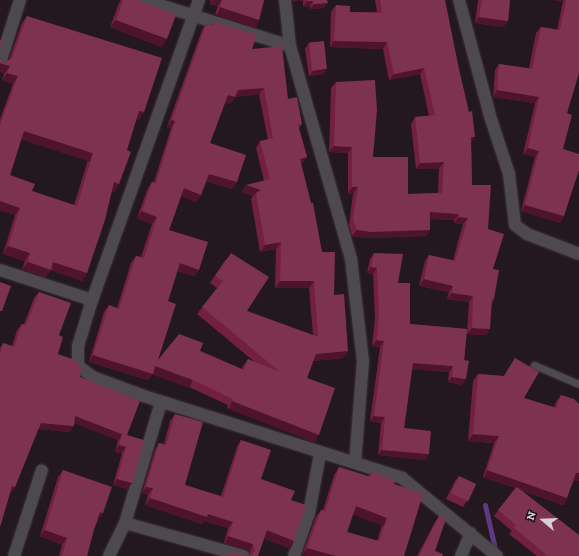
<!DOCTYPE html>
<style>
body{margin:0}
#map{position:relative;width:579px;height:556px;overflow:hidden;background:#23181e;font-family:"Zilla Slab",serif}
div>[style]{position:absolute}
.stream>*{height:5px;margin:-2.5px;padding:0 2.5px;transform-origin:2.5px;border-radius:2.5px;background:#5d3883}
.roads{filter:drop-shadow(0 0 1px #3c3237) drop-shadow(0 0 1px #3c3237)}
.lane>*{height:7px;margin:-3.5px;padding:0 3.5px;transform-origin:3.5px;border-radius:3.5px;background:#4d494e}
.street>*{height:12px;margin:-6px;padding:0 6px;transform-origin:6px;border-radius:6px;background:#4d494e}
.wall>*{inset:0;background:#731f3e}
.shaded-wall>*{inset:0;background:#4e142b;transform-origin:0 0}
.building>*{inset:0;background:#7d324e;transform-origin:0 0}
span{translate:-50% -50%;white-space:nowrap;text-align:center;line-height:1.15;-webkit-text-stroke:3px #190f15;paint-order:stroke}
.north{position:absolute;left:523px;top:500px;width:40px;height:40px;-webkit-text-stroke:3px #190f15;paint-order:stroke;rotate:289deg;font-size:11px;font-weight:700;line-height:16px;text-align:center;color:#d7cfd3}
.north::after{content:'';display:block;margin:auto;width:14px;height:18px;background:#d7cfd3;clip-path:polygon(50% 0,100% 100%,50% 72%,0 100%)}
</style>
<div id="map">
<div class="stream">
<div style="left:485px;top:505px;width:49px;rotate:77.1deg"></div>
</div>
<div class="roads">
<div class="lane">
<div style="left:534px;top:365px;width:49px;rotate:22.9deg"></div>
</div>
<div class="street">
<div style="left:144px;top:0;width:153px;rotate:17.5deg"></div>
<div style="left:199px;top:0;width:319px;rotate:109.6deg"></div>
<div style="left:92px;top:300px;width:48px;rotate:106.9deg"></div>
<div style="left:78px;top:346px;width:20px;rotate:90deg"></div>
<div style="left:78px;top:366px;width:19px;rotate:36deg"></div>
<div style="left:93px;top:377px;width:54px;rotate:20.4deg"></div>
<div style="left:144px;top:396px;width:271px;rotate:17.6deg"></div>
<div style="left:402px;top:478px;width:123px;rotate:39.4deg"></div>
<div style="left:285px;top:0;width:46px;rotate:83.8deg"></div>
<div style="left:290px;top:46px;width:222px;rotate:74deg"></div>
<div style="left:351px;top:259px;width:103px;rotate:83.3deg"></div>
<div style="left:363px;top:361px;width:101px;rotate:94.5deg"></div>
<div style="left:459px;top:0;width:120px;rotate:75deg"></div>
<div style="left:490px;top:116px;width:61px;rotate:71.9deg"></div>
<div style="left:509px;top:174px;width:51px;rotate:83.3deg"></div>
<div style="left:515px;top:225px;width:15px;rotate:37deg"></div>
<div style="left:527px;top:234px;width:56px;rotate:21deg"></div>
<div style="left:0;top:63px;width:66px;rotate:-72.4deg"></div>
<div style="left:0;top:270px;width:97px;rotate:18.1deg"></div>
<div style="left:125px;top:523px;width:123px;rotate:15.6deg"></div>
<div style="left:14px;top:556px;width:90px;rotate:-72deg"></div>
<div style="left:109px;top:556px;width:37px;rotate:-64deg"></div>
<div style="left:125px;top:523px;width:126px;rotate:-73.4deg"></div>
<div style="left:294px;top:556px;width:46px;rotate:-70.8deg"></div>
<div style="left:309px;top:513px;width:60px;rotate:-79.4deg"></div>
<div style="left:461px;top:556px;width:25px;rotate:-67deg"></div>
</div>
</div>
<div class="wall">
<div style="clip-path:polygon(121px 0,137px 0,162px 47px,110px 27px,119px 3px)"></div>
<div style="clip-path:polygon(211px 0,264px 0,259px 20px,254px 27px,215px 14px,218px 6px,210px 4px)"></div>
<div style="clip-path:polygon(293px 0,327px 0,324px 8px,310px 9px,310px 6px,303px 7px,303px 1px,293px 1px)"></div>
<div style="clip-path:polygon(375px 0,445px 0,471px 142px,472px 185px,488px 229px,493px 269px,494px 299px,492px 303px,486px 335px,467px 334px,469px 302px,447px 299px,449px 292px,419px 286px,425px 261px,429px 255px,453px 260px,463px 224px,454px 223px,454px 220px,430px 219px,430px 230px,426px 236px,367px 238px,352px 236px,349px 225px,353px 194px,348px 194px,348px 153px,329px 152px,331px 88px,336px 82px,373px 157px,408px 194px,438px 193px,439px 169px,416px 169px,411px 124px,415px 117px,429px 116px,420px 74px,389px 80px,383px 49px,330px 47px,331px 12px,336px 5px,350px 12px,377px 12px)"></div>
<div style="clip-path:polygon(478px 0,510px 0,508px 21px,503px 27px,475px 23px)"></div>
<div style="clip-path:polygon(552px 0,579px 0,578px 75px,567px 113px,563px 149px,564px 216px,560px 223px,521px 211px,535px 157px,523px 154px,535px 103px,493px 97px,495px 70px,499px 64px,529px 68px,536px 33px,541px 27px,557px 30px,563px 1px)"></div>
<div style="clip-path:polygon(evenodd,27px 16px,139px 120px,136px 119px,127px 150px,119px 184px,114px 192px,112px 191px,87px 273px,82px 281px,51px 270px,46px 277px,22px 269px,25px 261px,3px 254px,15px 215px,0 210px,0 119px,13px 84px,2px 80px,4px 74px,3px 63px,9px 60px,22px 23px,27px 16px,21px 139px,88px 160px,74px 205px,32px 191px,10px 175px,21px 139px)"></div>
<div style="clip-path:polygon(evenodd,214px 22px,252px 49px,288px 99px,302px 124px,299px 128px,307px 157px,301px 164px,322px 252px,334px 295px,348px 351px,343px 358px,313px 361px,307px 378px,314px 442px,227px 408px,228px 405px,189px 387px,153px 373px,148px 380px,89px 362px,104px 312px,109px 305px,117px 308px,131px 263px,136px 256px,141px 257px,152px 224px,137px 218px,148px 188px,152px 182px,154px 182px,171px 128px,167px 127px,202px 30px,206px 24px,212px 25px,214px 22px,259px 94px,268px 140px,260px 141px,256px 148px,264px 181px,241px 192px,253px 196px,251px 199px,260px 252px,276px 249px,275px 288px,309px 288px,313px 335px,247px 311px,226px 259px,210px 283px,217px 288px,197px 314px,256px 363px,248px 359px,243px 366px,242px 369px,200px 351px,158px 360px,168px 301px,177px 271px,195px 276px,169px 230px,181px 196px,196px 202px,201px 195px,206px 181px,232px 189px,237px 182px,210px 143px,225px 102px,230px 104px,235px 97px,259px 94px)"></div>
<div style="clip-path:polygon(309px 43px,324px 74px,309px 76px,305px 49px)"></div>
<div style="clip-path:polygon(374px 253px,398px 283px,410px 324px,467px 329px,462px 385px,448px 382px,449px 372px,412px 369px,404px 428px,429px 454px,425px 460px,378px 455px,381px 423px,370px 421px,380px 347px,372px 346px,375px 318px,373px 274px,367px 273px,370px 259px)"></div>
<div style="clip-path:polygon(39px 292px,59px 335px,58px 354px,80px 377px,127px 435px,132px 483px,127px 489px,113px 485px,122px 453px,115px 452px,118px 440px,74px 423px,70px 432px,38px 429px,15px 487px,11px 493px,10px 493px,0 527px,0 348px,3px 343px,12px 346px,17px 330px,22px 324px,24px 324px,34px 298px)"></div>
<div style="clip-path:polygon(515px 358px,524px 398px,554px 407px,556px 402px,561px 395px,579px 481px,574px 480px,563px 505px,523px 491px,579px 556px,537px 556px,509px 534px,512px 531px,494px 516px,515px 488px,483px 477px,494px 443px,468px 441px,473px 381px,478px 374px,504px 376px)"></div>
<div style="clip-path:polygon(175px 414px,185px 485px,221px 496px,237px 447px,241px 440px,261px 479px,291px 500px,294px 541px,289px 548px,264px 538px,258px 556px,250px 556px,249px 551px,224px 543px,228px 528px,204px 521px,202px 524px,145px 505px,148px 495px,142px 493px,155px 450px,159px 443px,164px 444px,170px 421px)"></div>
<div style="clip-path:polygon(evenodd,339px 467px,368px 476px,372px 472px,394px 484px,404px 556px,302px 555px,316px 517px,321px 510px,323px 510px,334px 475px,339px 467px,353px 514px,382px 525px,377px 541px,347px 532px,353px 514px)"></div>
<div style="clip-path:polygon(63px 470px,103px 513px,98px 520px,94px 529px,87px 556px,59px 556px,62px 545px,40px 536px,58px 477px)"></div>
<div style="clip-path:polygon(459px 476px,467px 501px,463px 507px,446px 499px,455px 481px)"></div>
<div style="clip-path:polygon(439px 516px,435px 551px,442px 556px,417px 556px,434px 524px)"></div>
</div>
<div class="shaded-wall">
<div style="clip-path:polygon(213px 0,222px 0,218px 6px,210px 4px)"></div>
<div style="clip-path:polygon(294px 0,304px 0,303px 1px,293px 1px)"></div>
<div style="clip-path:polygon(552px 0,564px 0,563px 1px)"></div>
<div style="clip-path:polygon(307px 1px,313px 1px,310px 6px,303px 7px)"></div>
<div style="clip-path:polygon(328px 3px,324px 8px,310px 9px,314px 4px)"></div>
<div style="left:220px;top:7px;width:41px;height:9px;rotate:18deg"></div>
<div style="clip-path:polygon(479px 17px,508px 21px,503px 27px,475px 23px)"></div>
<div style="clip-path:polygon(116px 20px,167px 39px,162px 47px,110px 27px)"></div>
<div style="clip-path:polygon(334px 41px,387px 42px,383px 49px,330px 47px)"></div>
<div style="clip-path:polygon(0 63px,10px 66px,4px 74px,0 72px)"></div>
<div style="clip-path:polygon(424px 68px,420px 74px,389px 80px,394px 74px)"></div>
<div style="clip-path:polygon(327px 69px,324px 74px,309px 76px,313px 71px)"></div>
<div style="clip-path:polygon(7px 73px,18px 76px,13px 84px,2px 80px)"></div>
<div style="clip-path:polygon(264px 88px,259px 94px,234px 97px,235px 97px,230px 104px,223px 102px,228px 95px,238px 90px)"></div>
<div style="clip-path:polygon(497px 90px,539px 97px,535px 103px,493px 97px)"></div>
<div style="clip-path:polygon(139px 111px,144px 112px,139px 120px,134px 118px)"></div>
<div style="clip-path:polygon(172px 120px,175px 121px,171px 128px,167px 127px)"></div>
<div style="left:24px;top:131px;width:72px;height:9px;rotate:18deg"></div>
<div style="clip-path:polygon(471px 137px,475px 137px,470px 143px)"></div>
<div style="clip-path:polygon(334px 146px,352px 147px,348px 153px,329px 152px)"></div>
<div style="clip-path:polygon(528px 148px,539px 151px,535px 157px,523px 154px)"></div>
<div style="clip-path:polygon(307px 157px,302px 164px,295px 166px,300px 159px)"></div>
<div style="clip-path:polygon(444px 162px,439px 169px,416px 169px,420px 163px)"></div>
<div style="clip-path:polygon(209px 174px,237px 182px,232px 189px,204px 180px)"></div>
<div style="clip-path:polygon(114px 182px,119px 184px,114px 192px,109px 190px)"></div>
<div style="clip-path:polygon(246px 185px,261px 190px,256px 193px,253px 196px,241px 192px)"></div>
<div style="clip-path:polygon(352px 187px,358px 187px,353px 194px,348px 194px)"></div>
<div style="clip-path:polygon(184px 188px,201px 195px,196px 202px,179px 195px)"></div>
<div style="clip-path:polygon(0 201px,20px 208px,15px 215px,0 210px)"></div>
<div style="clip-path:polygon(525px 205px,564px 216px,560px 223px,521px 211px)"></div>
<div style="clip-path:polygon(142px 211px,157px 217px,152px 224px,137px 218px)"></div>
<div style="clip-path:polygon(430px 212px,459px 214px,454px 220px,425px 219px)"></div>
<div style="clip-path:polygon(459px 217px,468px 218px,463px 224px,454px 223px)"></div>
<div style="clip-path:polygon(357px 230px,430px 230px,426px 236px,367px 238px,352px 236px)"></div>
<div style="clip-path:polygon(281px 242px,276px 249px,260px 252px,265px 245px)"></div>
<div style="clip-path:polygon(8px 246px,30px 253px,25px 261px,3px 254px)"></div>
<div style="clip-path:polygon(28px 262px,53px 262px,87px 273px,82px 281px,51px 270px,46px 277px,22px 269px)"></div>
<div style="clip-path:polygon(180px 263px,199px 270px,195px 276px,175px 270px)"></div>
<div style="clip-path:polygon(371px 267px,377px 268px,373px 274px,367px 273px)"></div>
<div style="clip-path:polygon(424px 279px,453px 286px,449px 292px,419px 286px)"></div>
<div style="clip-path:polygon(280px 281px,314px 281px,309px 288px,275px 288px)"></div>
<div style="clip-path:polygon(452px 293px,473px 296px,469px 302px,447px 299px)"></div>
<div style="clip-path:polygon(472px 328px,490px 329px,486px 335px,467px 334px)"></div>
<div style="clip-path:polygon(377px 340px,384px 341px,380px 347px,372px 346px)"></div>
<div style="clip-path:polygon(348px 351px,343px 358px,311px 361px,316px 354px)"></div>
<div style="clip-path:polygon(93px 355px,153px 374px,148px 380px,89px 362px)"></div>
<div style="clip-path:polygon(413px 363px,453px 366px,449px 372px,409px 369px)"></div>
<div style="left:155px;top:366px;width:40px;height:9px;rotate:20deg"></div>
<div style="clip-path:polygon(452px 377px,466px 379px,462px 385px,448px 382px)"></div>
<div style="left:232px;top:401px;width:93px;height:9px;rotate:21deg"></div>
<div style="left:75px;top:416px;width:50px;height:7px;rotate:21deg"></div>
<div style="clip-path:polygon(374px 416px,385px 417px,381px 423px,370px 421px)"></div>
<div style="clip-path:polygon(41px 423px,74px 426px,70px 432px,37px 429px)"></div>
<div style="clip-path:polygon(473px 434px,499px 436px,494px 443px,468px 441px)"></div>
<div style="clip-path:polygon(119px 445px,126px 447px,122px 453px,115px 452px)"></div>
<div style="clip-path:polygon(382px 450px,429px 454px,425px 460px,378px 455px)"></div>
<div style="left:487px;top:470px;width:85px;height:8px;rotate:19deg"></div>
<div style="clip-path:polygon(576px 473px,579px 473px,579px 481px,571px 480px)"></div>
<div style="clip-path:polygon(117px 479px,132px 483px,127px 489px,113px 485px)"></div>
<div style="clip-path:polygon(12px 486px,15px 487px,11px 493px,8px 492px)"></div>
<div style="clip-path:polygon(146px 487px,153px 488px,148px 495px,142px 493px)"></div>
<div style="clip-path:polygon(150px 498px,208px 514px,233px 522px,228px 528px,204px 521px,202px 524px,145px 505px)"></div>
<div style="left:356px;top:506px;width:33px;height:9px;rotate:21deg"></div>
<div style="clip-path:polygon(100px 512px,103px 513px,98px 520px,96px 519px)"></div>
<div style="clip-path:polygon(45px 530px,67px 538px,62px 545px,40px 536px)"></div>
<div style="left:267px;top:530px;width:29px;height:9px;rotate:22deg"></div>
<div style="left:228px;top:536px;width:26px;height:8px;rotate:18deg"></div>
<div style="clip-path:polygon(307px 548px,336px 556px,306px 556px,302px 555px)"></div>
</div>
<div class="building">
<div style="clip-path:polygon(123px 0,137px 0,176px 15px,167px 39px,116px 20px)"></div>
<div style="clip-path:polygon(222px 0,264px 0,259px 20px,220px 7px)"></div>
<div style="clip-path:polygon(307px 0,327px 0,328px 3px,314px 4px,313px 1px,307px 1px)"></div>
<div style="clip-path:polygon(380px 0,445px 0,459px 69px,469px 112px,472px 111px,475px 137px,471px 137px,472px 185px,491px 185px,488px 229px,504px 234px,493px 269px,499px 270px,494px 299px,492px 299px,490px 329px,472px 328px,473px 296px,452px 293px,453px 286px,424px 279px,429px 255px,455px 261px,468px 218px,459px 217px,459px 214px,430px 212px,430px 230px,371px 232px,357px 230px,353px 219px,358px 187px,352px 187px,352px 147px,334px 146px,336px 82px,375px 80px,377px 110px,373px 157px,408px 157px,408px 194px,442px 193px,444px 162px,420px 163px,415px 117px,435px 115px,424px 68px,394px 74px,387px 42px,334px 41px,336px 5px,350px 6px,350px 12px,382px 13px)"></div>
<div style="clip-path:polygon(482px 0,510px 0,508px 21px,479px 17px)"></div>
<div style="clip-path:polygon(566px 0,579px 0,579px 73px,567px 113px,572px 115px,563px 149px,579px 154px,579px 170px,564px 216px,525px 205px,539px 151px,528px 148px,539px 97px,497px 90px,499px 64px,532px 69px,541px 27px,560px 30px)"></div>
<div style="clip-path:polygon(evenodd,27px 16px,162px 58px,144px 112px,139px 111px,127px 150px,131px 152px,119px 184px,114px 182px,105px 220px,87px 273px,53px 262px,51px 270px,28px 262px,30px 253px,8px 246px,20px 208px,0 201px,0 125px,18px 76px,7px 73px,10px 66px,0 63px,0 59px,3px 63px,12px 58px,27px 16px,24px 131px,93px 153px,77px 206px,32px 191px,35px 184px,10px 175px,24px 131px)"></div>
<div style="clip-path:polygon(evenodd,214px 22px,257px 35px,252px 49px,282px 46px,288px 99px,297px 97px,302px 124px,298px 125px,307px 157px,300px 159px,311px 203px,313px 203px,322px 252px,335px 252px,334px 295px,344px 294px,348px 351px,316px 354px,307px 378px,335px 388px,319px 435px,232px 401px,233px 399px,193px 380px,155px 366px,153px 374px,93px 355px,109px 305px,119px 309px,136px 256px,144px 258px,157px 217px,142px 211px,152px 182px,156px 183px,175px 121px,172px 120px,206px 24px,213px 26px,214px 22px,264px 88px,273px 138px,260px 141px,270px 179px,246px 185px,261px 190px,256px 193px,265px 245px,281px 242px,280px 281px,314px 281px,318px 337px,247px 311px,269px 277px,231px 253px,215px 276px,223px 281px,202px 307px,280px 372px,248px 359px,244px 370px,200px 351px,203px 343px,179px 334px,158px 360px,176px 304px,168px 301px,180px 263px,199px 270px,208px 242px,169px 230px,184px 188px,201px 195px,209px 174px,237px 182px,246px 155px,210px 143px,228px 95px,235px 97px,238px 90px,264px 88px)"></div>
<div style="clip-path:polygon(0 40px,2px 41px,0 48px)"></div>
<div style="left:324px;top:41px;width:28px;height:15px;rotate:84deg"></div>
<div style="clip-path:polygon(374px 253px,403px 254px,398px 283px,410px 283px,410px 324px,467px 329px,464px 360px,469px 361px,466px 379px,452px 377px,453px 366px,413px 363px,404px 428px,431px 431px,429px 454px,382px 450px,385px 417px,374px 416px,384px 341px,377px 340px,379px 312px,377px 268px,371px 267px)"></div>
<div style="clip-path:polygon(0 282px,11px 286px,2px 311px,0 311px)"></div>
<div style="clip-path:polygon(39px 292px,71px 303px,59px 335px,63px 337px,58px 354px,75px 360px,81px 368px,80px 377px,140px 401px,127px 435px,144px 440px,132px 483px,117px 479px,126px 447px,119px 445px,122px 434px,75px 416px,74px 426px,41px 423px,15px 487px,12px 486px,0 527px,0 353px,3px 343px,14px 347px,22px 324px,26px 325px)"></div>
<div style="clip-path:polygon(515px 358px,539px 372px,524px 398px,556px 408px,561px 395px,574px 399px,579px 404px,579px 473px,576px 473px,567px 498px,487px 470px,499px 436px,473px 434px,478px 374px,504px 376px)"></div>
<div style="clip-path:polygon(175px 414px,203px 422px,185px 485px,223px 497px,241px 440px,271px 450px,261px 479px,295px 491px,291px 500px,306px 505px,294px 541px,267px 530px,258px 556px,250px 556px,255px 551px,253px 544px,228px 536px,233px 522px,208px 514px,207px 517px,150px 498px,153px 488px,146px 487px,159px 443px,166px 445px)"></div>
<div style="clip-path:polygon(evenodd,339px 467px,370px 477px,372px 472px,395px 480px,394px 484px,423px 494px,404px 556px,336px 556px,307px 548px,321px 510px,325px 511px,339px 467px,356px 506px,387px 518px,379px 541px,347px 532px,356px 506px)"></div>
<div style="clip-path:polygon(63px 470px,112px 487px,103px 513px,100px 512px,94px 529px,87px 556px,62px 556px,67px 538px,45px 530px)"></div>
<div style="left:459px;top:476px;width:19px;height:19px;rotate:25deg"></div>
<div style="clip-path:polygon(517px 487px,579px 535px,579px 556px,548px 556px,514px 528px,516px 525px,498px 510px)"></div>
<div style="clip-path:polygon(439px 516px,446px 519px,435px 551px,443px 554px,442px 556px,419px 556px)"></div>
<div style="clip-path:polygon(230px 552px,248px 556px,229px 556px)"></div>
</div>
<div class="north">N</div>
</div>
